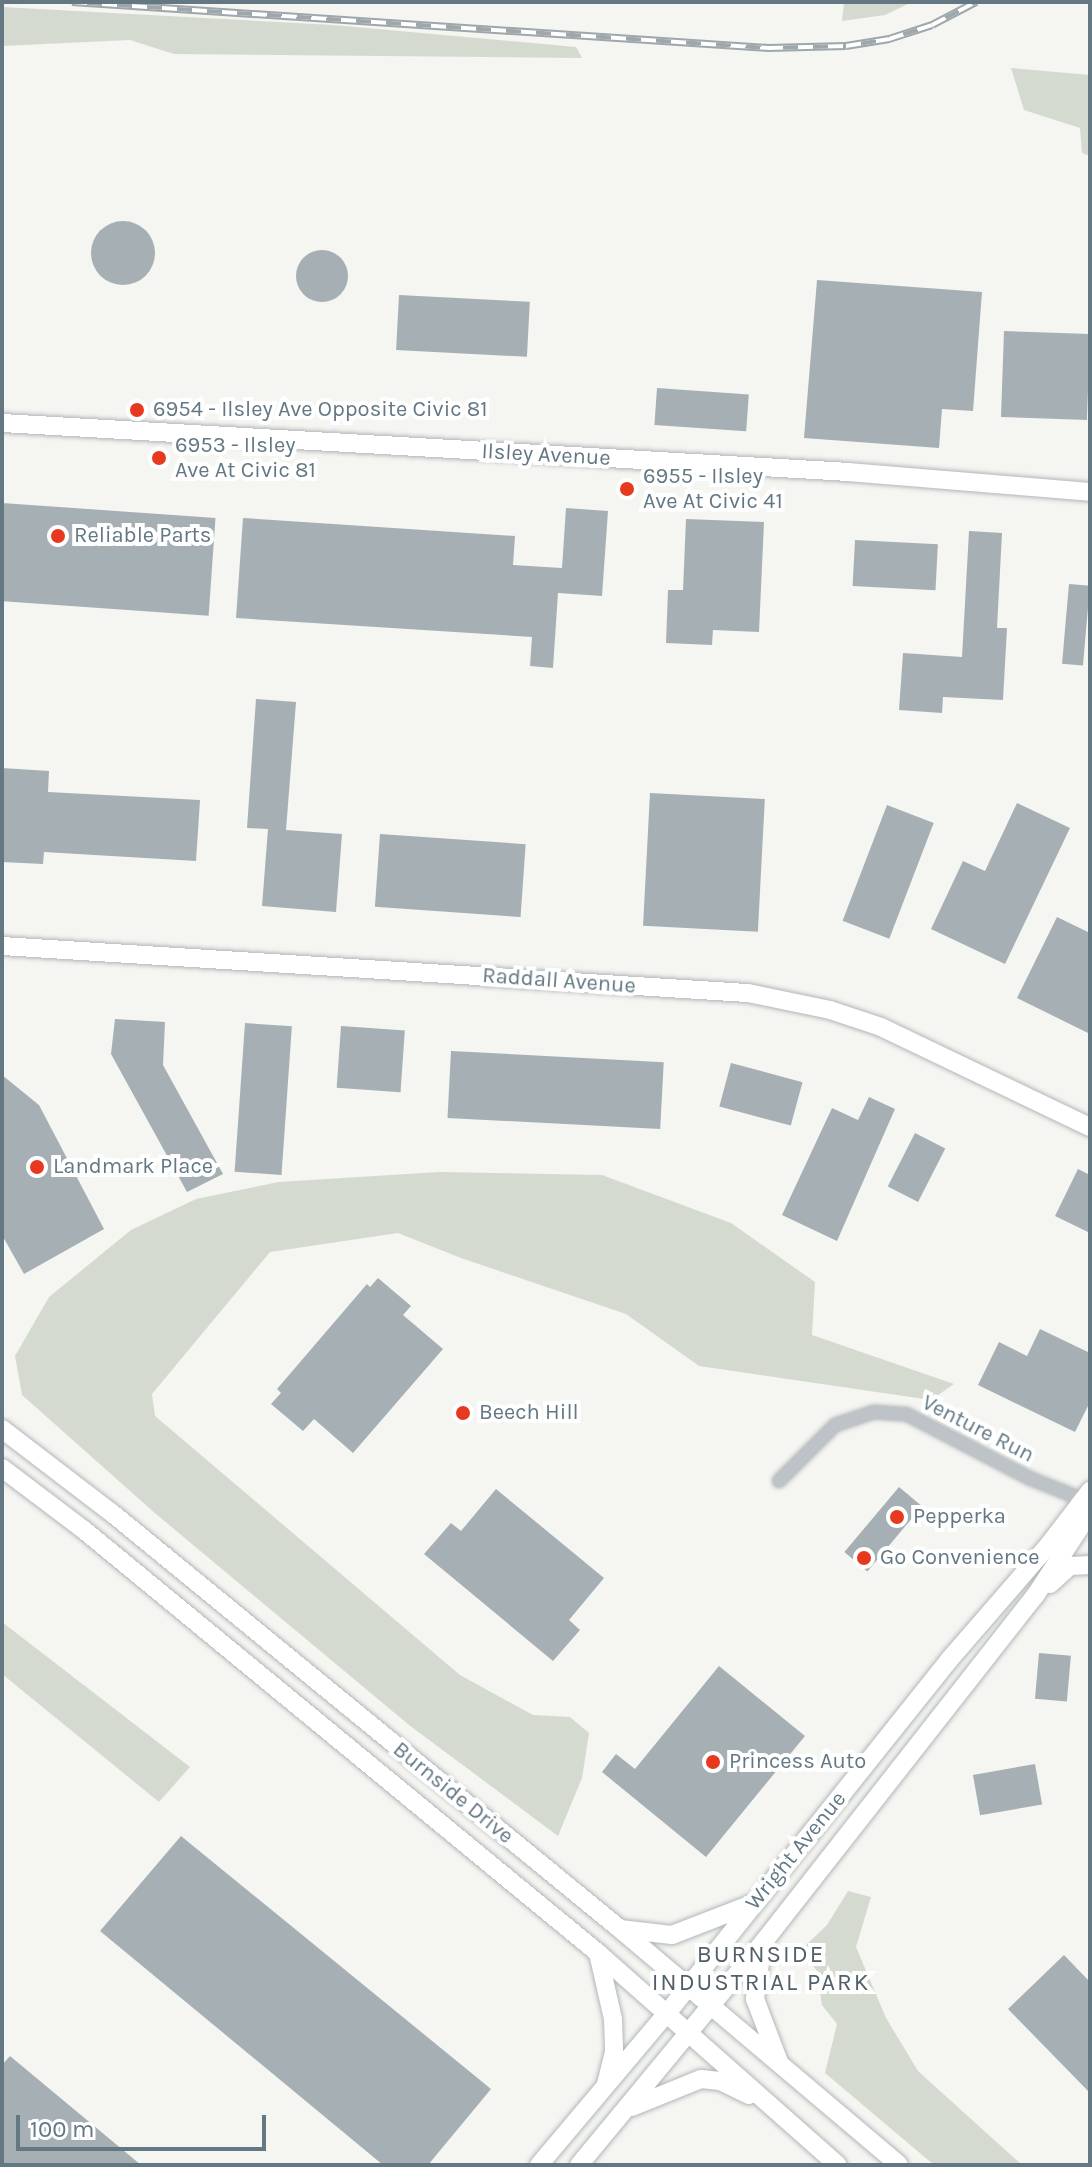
<!DOCTYPE html>
<style>
body{margin:0}
#map{position:relative;width:1092px;height:2167px;overflow:hidden;background:#f5f5f1;font-family:Karla,sans-serif}
div>[style]{position:absolute}
.green>*{inset:0;background:#d5dad0}
.building>*{inset:0;background:#a6b0b4;transform-origin:0 0}
.round{border-radius:50%}
.roads{filter:drop-shadow(0 0 2px #b0b7ba) drop-shadow(0 0 2px #b0b7ba)}
.street>*{height:12px;margin:-6px;padding:0 6px;transform-origin:6px;border-radius:6px;background:#bdc3c6}
.secondary>*{height:18px;margin:-9px;padding:0 9px;transform-origin:9px;border-radius:9px;background:#fff}
.rail>*{height:8px;margin-top:-4px;transform-origin:0;background:repeating-linear-gradient(90deg,#fff 0 15px,#9ea7ab 0 30px);box-sizing:border-box;border-block:2px solid #9ea7ab}
.dots>*{width:22px;height:22px;translate:-50% -50%;box-sizing:border-box;border:4px solid #fff;border-radius:50%}
span{translate:-50% -50%;white-space:nowrap;text-align:center;line-height:1.15;-webkit-text-stroke:8px #fff;paint-order:stroke}
.poi-label{font-size:22px;color:#637883}
.left{translate:0 -50%;text-align:left}
.street-label{font-size:22px;color:#637883}
.neighbourhood-label{font-size:24px;color:#516068;letter-spacing:2px}
.frame{position:absolute;inset:0;border:4px solid #637883;pointer-events:none}
.scale{position:absolute;left:16px;top:2115px;width:250px;height:36px;box-sizing:border-box;border:4px solid #637883;border-top:0;padding-left:10px;font-size:24px;line-height:28px;white-space:nowrap;color:#637883;-webkit-text-stroke:6px #fff;paint-order:stroke}
</style>
<div id="map">
<div class="green">
<div style="clip-path:polygon(844px 2px,912px 2px,885px 15px,842px 21px)"></div>
<div style="clip-path:polygon(2px 7px,333px 25px,576px 47px,582px 58px,174px 54px,130px 40px,2px 46px)"></div>
<div style="clip-path:polygon(1011px 68px,1090px 75px,1090px 156px,1082px 153px,1080px 128px,1024px 110px)"></div>
<div style="clip-path:polygon(439px 1172px,602px 1175px,731px 1223px,815px 1282px,812px 1335px,954px 1384px,931px 1400px,699px 1366px,626px 1314px,461px 1258px,398px 1233px,270px 1252px,152px 1394px,155px 1416px,460px 1675px,533px 1715px,570px 1717px,589px 1733px,582px 1778px,558px 1836px,409px 1725px,156px 1514px,22px 1395px,15px 1356px,49px 1297px,131px 1230px,196px 1199px,279px 1182px)"></div>
<div style="clip-path:polygon(2px 1622px,190px 1767px,159px 1802px,2px 1674px)"></div>
<div style="clip-path:polygon(848px 1891px,871px 1897px,856px 1947px,886px 2018px,918px 2071px,1022px 2165px,934px 2165px,825px 2073px,837px 2024px,822px 2005px,817px 1971px,801px 1950px,827px 1925px)"></div>
</div>
<div class="building">
<div class="round" style="left:91px;top:221px;width:64px;height:64px"></div>
<div class="round" style="left:296px;top:250px;width:52px;height:52px"></div>
<div style="clip-path:polygon(817px 280px,982px 292px,973px 411px,942px 409px,939px 448px,804px 438px)"></div>
<div style="left:399px;top:295px;width:131px;height:55px;rotate:3deg"></div>
<div style="left:1004px;top:331px;width:86px;height:86px;rotate:2deg"></div>
<div style="left:657px;top:388px;width:92px;height:37px;rotate:4deg"></div>
<div style="left:2px;top:503px;width:214px;height:98px;rotate:4deg"></div>
<div style="clip-path:polygon(566px 508px,608px 511px,602px 596px,558px 593px,553px 668px,530px 666px,532px 637px,236px 618px,243px 518px,515px 536px,513px 565px,562px 568px)"></div>
<div style="clip-path:polygon(686px 519px,764px 522px,759px 632px,713px 630px,712px 645px,666px 643px,668px 590px,683px 590px)"></div>
<div style="clip-path:polygon(969px 531px,1002px 533px,997px 628px,1007px 628px,1003px 700px,943px 697px,942px 713px,899px 710px,903px 653px,962px 657px)"></div>
<div style="left:855px;top:540px;width:83px;height:46px;rotate:3deg"></div>
<div style="left:1069px;top:584px;width:21px;height:80px;rotate:5deg"></div>
<div style="clip-path:polygon(256px 699px,296px 702px,286px 830px,342px 834px,336px 912px,262px 906px,268px 829px,247px 828px)"></div>
<div style="clip-path:polygon(2px 768px,49px 771px,48px 792px,200px 800px,196px 861px,44px 852px,43px 864px,2px 862px)"></div>
<div style="left:650px;top:793px;width:115px;height:133px;rotate:3deg"></div>
<div style="clip-path:polygon(1017px 803px,1070px 828px,1005px 964px,931px 929px,963px 861px,985px 871px)"></div>
<div style="left:887px;top:805px;width:50px;height:124px;rotate:21deg"></div>
<div style="left:380px;top:834px;width:146px;height:73px;rotate:4deg"></div>
<div style="clip-path:polygon(1057px 917px,1090px 933px,1090px 1034px,1017px 998px)"></div>
<div style="clip-path:polygon(115px 1019px,165px 1022px,163px 1065px,223px 1174px,187px 1192px,111px 1054px)"></div>
<div style="left:245px;top:1023px;width:47px;height:149px;rotate:4deg"></div>
<div style="left:341px;top:1026px;width:64px;height:62px;rotate:4deg"></div>
<div style="left:451px;top:1051px;width:213px;height:67px;rotate:3deg"></div>
<div style="left:731px;top:1063px;width:74px;height:45px;rotate:15deg"></div>
<div style="clip-path:polygon(2px 1075px,39px 1105px,104px 1229px,24px 1274px,2px 1235px)"></div>
<div style="clip-path:polygon(869px 1097px,895px 1109px,837px 1241px,782px 1215px,832px 1108px,858px 1120px)"></div>
<div style="left:915px;top:1133px;width:34px;height:60px;rotate:27deg"></div>
<div style="clip-path:polygon(1078px 1169px,1090px 1175px,1090px 1233px,1055px 1216px)"></div>
<div style="clip-path:polygon(378px 1278px,411px 1306px,403px 1315px,443px 1349px,353px 1453px,314px 1419px,303px 1431px,271px 1404px,281px 1393px,277px 1389px,367px 1284px,370px 1287px)"></div>
<div style="clip-path:polygon(1040px 1329px,1090px 1353px,1090px 1402px,1075px 1432px,978px 1385px,999px 1342px,1027px 1356px)"></div>
<div style="left:899px;top:1487px;width:30px;height:85px;rotate:40deg"></div>
<div style="clip-path:polygon(496px 1489px,604px 1578px,569px 1620px,580px 1630px,553px 1661px,424px 1554px,451px 1523px,461px 1531px)"></div>
<div style="left:1039px;top:1653px;width:32px;height:46px;rotate:5deg"></div>
<div style="clip-path:polygon(719px 1666px,805px 1736px,706px 1857px,602px 1772px,616px 1754px,635px 1769px)"></div>
<div style="left:1035px;top:1764px;width:41px;height:63px;rotate:80deg"></div>
<div style="clip-path:polygon(181px 1836px,491px 2089px,428px 2165px,383px 2165px,100px 1931px)"></div>
<div style="clip-path:polygon(1064px 1955px,1090px 1982px,1090px 2093px,1008px 2009px)"></div>
<div style="clip-path:polygon(10px 2056px,141px 2165px,2px 2165px,2px 2065px)"></div>
</div>
<div class="roads">
<div class="street">
<div style="left:779px;top:1481px;width:79px;rotate:-45deg"></div>
<div style="left:835px;top:1425px;width:41px;rotate:-18.4deg"></div>
<div style="left:874px;top:1412px;width:32px;rotate:4deg"></div>
<div style="left:906px;top:1414px;width:139px;rotate:27.5deg"></div>
<div style="left:1029px;top:1478px;width:59px;rotate:21.8deg"></div>
</div>
<div class="secondary">
<div style="left:2px;top:423px;width:847px;rotate:3.31deg"></div>
<div style="left:848px;top:472px;width:243px;rotate:4.7deg"></div>
<div style="left:2px;top:946px;width:747px;rotate:3.61deg"></div>
<div style="left:748px;top:993px;width:84px;rotate:11.7deg"></div>
<div style="left:830px;top:1010px;width:54px;rotate:18.4deg"></div>
<div style="left:881px;top:1027px;width:232px;rotate:25.6deg"></div>
<div style="left:2px;top:1429px;width:138px;rotate:37.4deg"></div>
<div style="left:112px;top:1513px;width:657px;rotate:39.31deg"></div>
<div style="left:620px;top:1929px;width:365px;rotate:40.2deg"></div>
<div style="left:2px;top:1468px;width:103px;rotate:37.1deg"></div>
<div style="left:84px;top:1530px;width:666px;rotate:39.45deg"></div>
<div style="left:598px;top:1953px;width:320px;rotate:41.5deg"></div>
<div style="left:1050px;top:1584px;width:27px;rotate:-42deg"></div>
<div style="left:1070px;top:1566px;width:20px;rotate:-3deg"></div>
<div style="left:620px;top:1929px;width:52px;rotate:6.6deg"></div>
<div style="left:672px;top:1935px;width:86px;rotate:-21.2deg"></div>
<div style="left:762px;top:1949px;width:50px;rotate:98deg"></div>
<div style="left:755px;top:1999px;width:67px;rotate:69.1deg"></div>
<div style="left:598px;top:1953px;width:68px;rotate:77.2deg"></div>
<div style="left:613px;top:2019px;width:33px;rotate:88deg"></div>
<div style="left:614px;top:2052px;width:33px;rotate:104deg"></div>
<div style="left:632px;top:2107px;width:74px;rotate:-22.1deg"></div>
<div style="left:701px;top:2079px;width:19px;rotate:6deg"></div>
<div style="left:720px;top:2081px;width:32px;rotate:26deg"></div>
<div style="left:539px;top:2165px;width:200px;rotate:-49.9deg"></div>
<div style="left:668px;top:2012px;width:450px;rotate:-51.4deg"></div>
<div style="left:949px;top:1660px;width:150px;rotate:-49.1deg"></div>
<div style="left:1047px;top:1547px;width:71px;rotate:-52.5deg"></div>
<div style="left:579px;top:2165px;width:292px;rotate:-50.4deg"></div>
<div style="left:765px;top:1940px;width:437px;rotate:-51.9deg"></div>
<div style="left:1035px;top:1596px;width:87px;rotate:-56.7deg"></div>
<div style="left:1083px;top:1523px;width:23px;rotate:-88deg"></div>
</div>
</div>
<div class="rail">
<div style="left:72px;top:2px;width:698px;rotate:3.78deg"></div>
<div style="left:768px;top:48px;width:78px;rotate:-1.5deg"></div>
<div style="left:846px;top:46px;width:44px;rotate:-9.2deg"></div>
<div style="left:889px;top:39px;width:45px;rotate:-18deg"></div>
<div style="left:932px;top:25px;width:50px;rotate:-27.6deg"></div>
</div>
<div class="dots">
<div style="left:137px;top:410px;background:#e63920"></div>
<div style="left:159px;top:458px;background:#e63920"></div>
<div style="left:627px;top:489px;background:#e63920"></div>
<div style="left:58px;top:536px;background:#e63920"></div>
<div style="left:37px;top:1167px;background:#e63920"></div>
<div style="left:463px;top:1413px;background:#e63920"></div>
<div style="left:897px;top:1517px;background:#e63920"></div>
<div style="left:864px;top:1558px;background:#e63920"></div>
<div style="left:713px;top:1762px;background:#e63920"></div>
</div>
<div class="poi-label">
<span class="left" style="left:153px;top:410px">6954 - Ilsley Ave Opposite Civic 81</span>
<span class="left" style="left:175px;top:458px">6953 - Ilsley<br>Ave At Civic 81</span>
<span class="left" style="left:643px;top:489px">6955 - Ilsley<br>Ave At Civic 41</span>
<span class="left" style="left:74px;top:536px">Reliable Parts</span>
<span class="left" style="left:53px;top:1167px">Landmark Place</span>
<span class="left" style="left:479px;top:1413px">Beech Hill</span>
<span class="left" style="left:913px;top:1517px">Pepperka</span>
<span class="left" style="left:880px;top:1558px">Go Convenience</span>
<span class="left" style="left:729px;top:1762px">Princess Auto</span>
</div>
<div class="street-label">
<span style="left:546px;top:455px;rotate:3deg">Ilsley Avenue</span>
<span style="left:559px;top:981px;rotate:4deg">Raddall Avenue</span>
<span style="left:978px;top:1429px;rotate:27deg">Venture Run</span>
<span style="left:453px;top:1793px;rotate:39deg">Burnside Drive</span>
<span style="left:796px;top:1851px;rotate:-51deg">Wright Avenue</span>
</div>
<div class="neighbourhood-label">
<span style="left:761px;top:1969px">BURNSIDE<br>INDUSTRIAL PARK</span>
</div>
<div class="frame"></div>
<div class="scale">100 m</div>
</div>
